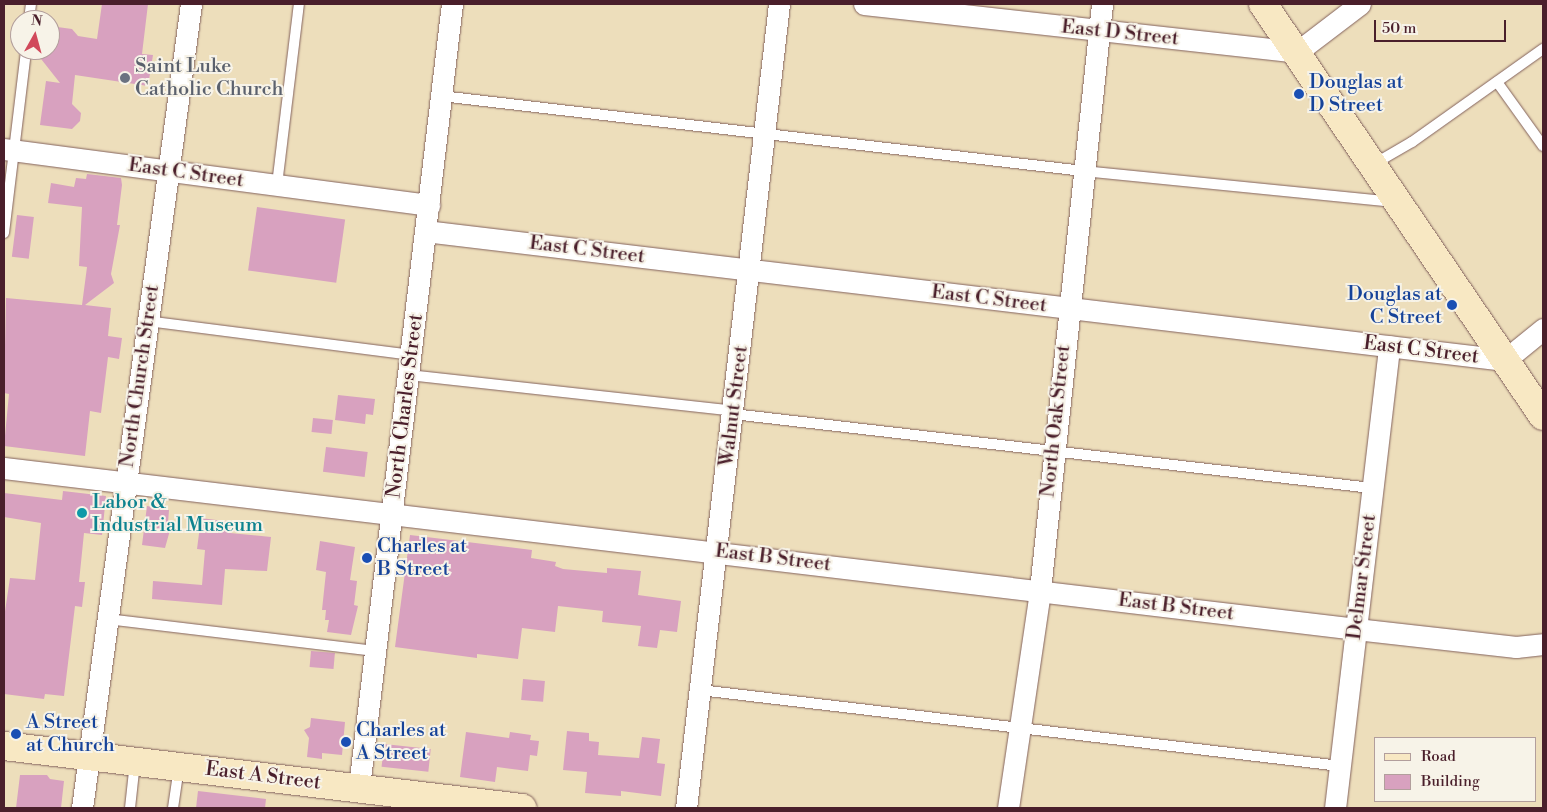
<!DOCTYPE html>
<style>
body{margin:0}
#map{position:relative;width:1547px;height:812px;overflow:hidden;background:#eddebb;font-family:"Libre Bodoni",serif}
div>[style]{position:absolute}
.building>*{inset:0;background:#d8a1bf;transform-origin:0 0}
.roads{filter:drop-shadow(0 0 1px #83625d) drop-shadow(0 0 1px #83625d)}
.lane>*{height:10px;margin:-5px;padding:0 5px;transform-origin:5px;border-radius:5px;background:#fff}
.street>*{height:21px;margin:-10.5px;padding:0 10.5px;transform-origin:10.5px;border-radius:10.5px;background:#fff}
.secondary>*{height:28px;margin:-14px;padding:0 14px;transform-origin:14px;border-radius:14px;background:#f8e8c3}
.dots>*{width:14px;height:14px;translate:-50% -50%;box-sizing:border-box;border:2px solid #f7f3e8;border-radius:50%}
span{translate:-50% -50%;white-space:nowrap;text-align:center;line-height:1.15;-webkit-text-stroke:4px #f7f3e8;paint-order:stroke}
.street-label{font-size:20px;color:#4a1f2b}
.worship-label{font-size:20px;color:#5b616d}
.left{translate:0 -50%;text-align:left}
.transit-label{font-size:20px;color:#164399}
.right{translate:-100% -50%;text-align:right}
.culture-label{font-size:20px;color:#0d838f}
.frame{position:absolute;inset:0;border:5px solid #4a1f2b;pointer-events:none}
.legend{position:absolute;left:1374px;top:737px;width:162px;height:65px;box-sizing:border-box;background:#f7f3e8;border:1px solid #b29e9c;margin:0;padding:6px 9px;list-style:none;font-size:15px;color:#4a1f2b}
.legend li{display:flex;align-items:center;gap:10px;height:25px}
.legend b{width:25px;border:1px solid #b29e9c}
.north{position:absolute;left:10px;top:10px;width:50px;height:50px;box-sizing:border-box;background:#f7f3e8;border:1px solid #b29e9c;border-radius:50%;rotate:7deg;font-size:14px;font-weight:700;line-height:20px;text-align:center;color:#4a1f2b}
.north::after{content:'';display:block;margin:auto;width:18px;height:22px;background:#d1495b;clip-path:polygon(50% 0,100% 100%,50% 72%,0 100%)}
.scale{position:absolute;left:1374px;top:20px;width:132px;height:22px;box-sizing:border-box;border:2px solid #4a1f2b;border-top:0;padding-left:6px;font-size:15px;line-height:18px;white-space:nowrap;color:#4a1f2b;-webkit-text-stroke:4px #f7f3e8;paint-order:stroke}
</style>
<div id="map">
<div class="building">
<div style="clip-path:polygon(102px 4px,148px 4px,142px 54px,153px 55px,148px 86px,75px 75px,72px 104px,81px 113px,80px 121px,72px 129px,40px 125px,46px 81px,60px 83px,34px 50px,50px 50px,50px 26px,72px 29px,78px 36px,97px 39px)"></div>
<div style="clip-path:polygon(87px 174px,121px 178px,122px 185px,117px 225px,120px 225px,111px 274px,114px 283px,85px 305px,111px 308px,108px 336px,122px 338px,119px 359px,108px 357px,101px 413px,90px 411px,85px 456px,4px 446px,9px 394px,4px 393px,6px 298px,82px 305px,87px 267px,79px 266px,82px 207px,48px 203px,51px 183px,74px 187px,76px 178px,86px 179px)"></div>
<div style="left:257px;top:207px;width:89px;height:64px;rotate:8deg"></div>
<div style="left:17px;top:215px;width:17px;height:42px;rotate:7deg"></div>
<div style="clip-path:polygon(338px 395px,375px 399px,373px 415px,366px 414px,365px 424px,335px 420px)"></div>
<div style="left:313px;top:418px;width:20px;height:14px;rotate:6deg"></div>
<div style="left:326px;top:447px;width:42px;height:25px;rotate:7deg"></div>
<div style="clip-path:polygon(63px 491px,106px 496px,102px 535px,84px 533px,79px 582px,85px 582px,82px 607px,75px 606px,64px 696px,45px 694px,44px 699px,4px 694px,4px 618px,10px 578px,35px 580px,41px 523px,4px 517px,4px 493px,62px 500px)"></div>
<div style="clip-path:polygon(147px 506px,169px 510px,168px 523px,172px 523px,165px 548px,142px 545px)"></div>
<div style="clip-path:polygon(201px 518px,231px 522px,230px 533px,271px 537px,267px 571px,225px 569px,222px 605px,152px 599px,153px 581px,202px 585px,205px 550px,197px 549px)"></div>
<div style="clip-path:polygon(410px 535px,532px 550px,531px 558px,556px 562px,555px 566px,563px 569px,607px 573px,607px 568px,641px 571px,638px 595px,681px 601px,677px 632px,660px 630px,657px 648px,638px 646px,641px 626px,602px 622px,603px 611px,558px 606px,555px 632px,522px 628px,518px 659px,477px 654px,477px 658px,395px 647px)"></div>
<div style="clip-path:polygon(320px 541px,355px 547px,350px 580px,357px 581px,354px 605px,358px 606px,351px 635px,327px 632px,329px 620px,325px 620px,326px 610px,322px 610px,326px 572px,316px 570px)"></div>
<div style="left:311px;top:651px;width:24px;height:16px;rotate:5deg"></div>
<div style="left:523px;top:679px;width:22px;height:21px;rotate:5deg"></div>
<div style="clip-path:polygon(311px 718px,345px 722px,342px 755px,322px 753px,322px 759px,307px 757px,309px 738px,304px 730px,310px 727px)"></div>
<div style="clip-path:polygon(567px 731px,589px 733px,589px 741px,599px 742px,598px 755px,639px 758px,642px 737px,660px 739px,657px 763px,665px 764px,661px 796px,621px 791px,621px 796px,585px 793px,587px 772px,563px 770px)"></div>
<div style="clip-path:polygon(466px 732px,509px 738px,510px 732px,531px 735px,530px 740px,539px 741px,537px 756px,530px 755px,528px 771px,497px 767px,495px 782px,460px 777px)"></div>
<div style="left:384px;top:744px;width:47px;height:23px;rotate:6deg"></div>
<div style="clip-path:polygon(20px 775px,47px 775px,50px 779px,64px 781px,61px 808px,16px 808px)"></div>
<div style="clip-path:polygon(198px 791px,266px 799px,265px 808px,196px 808px)"></div>
</div>
<div class="roads">
<div class="lane">
<div style="left:29px;top:20px;width:16px;rotate:-83deg"></div>
<div style="left:1497px;top:82px;width:79px;rotate:54.3deg"></div>
<div style="left:441px;top:96px;width:646px;rotate:6.66deg"></div>
<div style="left:1083px;top:171px;width:313px;rotate:5.7deg"></div>
<div style="left:1374px;top:164px;width:44px;rotate:-30.1deg"></div>
<div style="left:1412px;top:142px;width:161px;rotate:-35.4deg"></div>
<div style="left:277px;top:185px;width:182px;rotate:-83.1deg"></div>
<div style="left:4px;top:233px;width:184px;rotate:-83.1deg"></div>
<div style="left:147px;top:321px;width:266px;rotate:7.3deg"></div>
<div style="left:409px;top:375px;width:326px;rotate:6.3deg"></div>
<div style="left:733px;top:414px;width:643px;rotate:6.61deg"></div>
<div style="left:107px;top:619px;width:270px;rotate:6.8deg"></div>
<div style="left:700px;top:690px;width:644px;rotate:6.77deg"></div>
<div style="left:130px;top:808px;width:46px;rotate:-83.8deg"></div>
<div style="left:173px;top:808px;width:41px;rotate:-81.7deg"></div>
</div>
<div class="street">
<div style="left:864px;top:4px;width:436px;rotate:6.3deg"></div>
<div style="left:1297px;top:52px;width:79px;rotate:-37.3deg"></div>
<div style="left:4px;top:149px;width:429px;rotate:7.5deg"></div>
<div style="left:425px;top:231px;width:1088px;rotate:6.81deg"></div>
<div style="left:1505px;top:360px;width:49px;rotate:-39.2deg"></div>
<div style="left:4px;top:468px;width:1362px;rotate:6.79deg"></div>
<div style="left:1356px;top:629px;width:161px;rotate:6.4deg"></div>
<div style="left:1516px;top:647px;width:27px;rotate:-6deg"></div>
<div style="left:359px;top:787px;width:789px;rotate:-83.23deg"></div>
<div style="left:82px;top:808px;width:811px;rotate:-82.28deg"></div>
<div style="left:686px;top:808px;width:809px;rotate:-83.4deg"></div>
<div style="left:1008px;top:808px;width:220px;rotate:-81.6deg"></div>
<div style="left:1040px;top:590px;width:589px;rotate:-83.96deg"></div>
<div style="left:1335px;top:808px;width:465px;rotate:-83.3deg"></div>
</div>
<div class="secondary">
<div style="left:1263px;top:4px;width:498px;rotate:55.8deg"></div>
<div style="left:4px;top:746px;width:522px;rotate:6.83deg"></div>
</div>
</div>
<div class="dots">
<div style="left:125px;top:78px;background:#6b7280"></div>
<div style="left:1299px;top:94px;background:#1a4fb4"></div>
<div style="left:1452px;top:305px;background:#1a4fb4"></div>
<div style="left:82px;top:513px;background:#0f9aa8"></div>
<div style="left:367px;top:558px;background:#1a4fb4"></div>
<div style="left:16px;top:734px;background:#1a4fb4"></div>
<div style="left:346px;top:742px;background:#1a4fb4"></div>
</div>
<div class="street-label">
<span style="left:1120px;top:33px;rotate:6deg">East D Street</span>
<span style="left:186px;top:173px;rotate:8deg">East C Street</span>
<span style="left:587px;top:250px;rotate:7deg">East C Street</span>
<span style="left:989px;top:299px;rotate:7deg">East C Street</span>
<span style="left:1421px;top:350px;rotate:7deg">East C Street</span>
<span style="left:140px;top:376px;rotate:-82deg">North Church Street</span>
<span style="left:405px;top:406px;rotate:-83deg">North Charles Street</span>
<span style="left:734px;top:406px;rotate:-83deg">Walnut Street</span>
<span style="left:1056px;top:421px;rotate:-84deg">North Oak Street</span>
<span style="left:773px;top:558px;rotate:7deg">East B Street</span>
<span style="left:1362px;top:577px;rotate:-83deg">Delmar Street</span>
<span style="left:1176px;top:607px;rotate:7deg">East B Street</span>
<span style="left:263px;top:776px;rotate:7deg">East A Street</span>
</div>
<div class="worship-label">
<span class="left" style="left:135px;top:78px">Saint Luke<br>Catholic Church</span>
</div>
<div class="transit-label">
<span class="left" style="left:1309px;top:94px">Douglas at<br>D Street</span>
<span class="right" style="left:1442px;top:306px">Douglas at<br>C Street</span>
<span class="left" style="left:377px;top:558px">Charles at<br>B Street</span>
<span class="left" style="left:26px;top:734px">A Street<br>at Church</span>
<span class="left" style="left:356px;top:742px">Charles at<br>A Street</span>
</div>
<div class="culture-label">
<span class="left" style="left:92px;top:514px">Labor &amp;<br>Industrial Museum</span>
</div>
<div class="frame"></div>
<ul class="legend">
<li><b style="height:6px;background:#f8e8c3"></b>Road</li>
<li><b style="height:14px;background:#d8a1bf"></b>Building</li>
</ul>
<div class="north">N</div>
<div class="scale">50 m</div>
</div>
